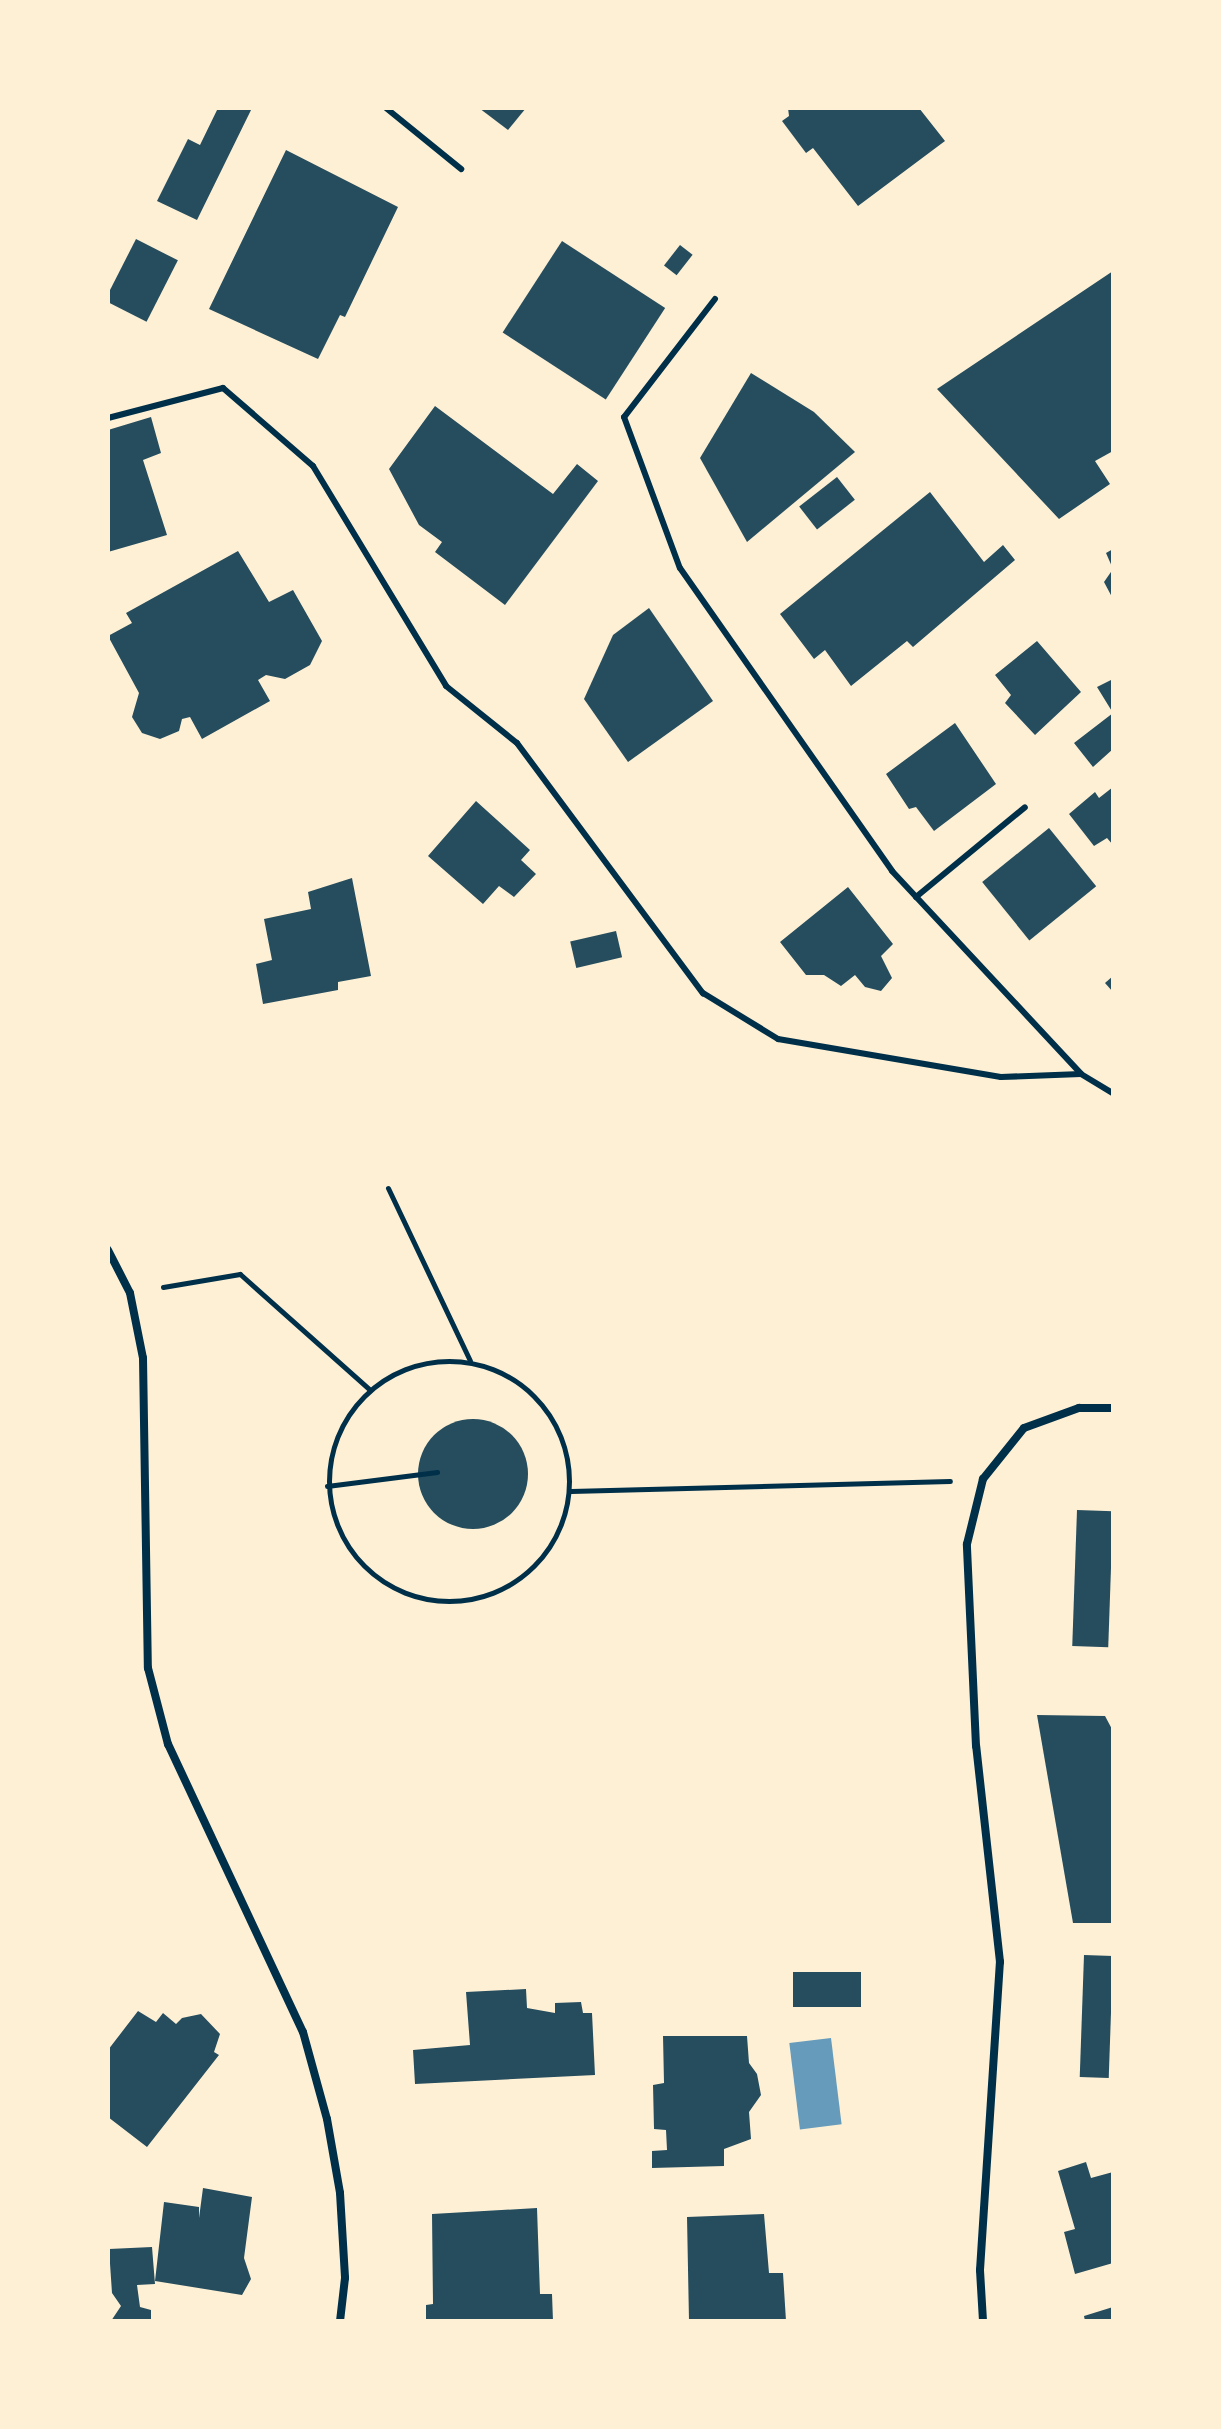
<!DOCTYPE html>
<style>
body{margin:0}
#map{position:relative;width:1221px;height:2429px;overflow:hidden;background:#fdf0d5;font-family:"PT Sans",sans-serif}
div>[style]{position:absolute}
.water>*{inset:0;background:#669bbc;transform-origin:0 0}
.building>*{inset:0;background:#264d5e;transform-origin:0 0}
.round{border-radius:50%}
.path>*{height:5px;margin:-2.5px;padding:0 2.5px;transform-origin:2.5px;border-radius:2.5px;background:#003049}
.path>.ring{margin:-2.5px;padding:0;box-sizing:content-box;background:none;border:5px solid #003049;border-radius:50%}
.service>*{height:6px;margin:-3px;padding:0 3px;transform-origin:3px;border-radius:3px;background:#003049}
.minor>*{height:8px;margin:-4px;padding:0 4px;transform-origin:4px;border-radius:4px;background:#003049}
span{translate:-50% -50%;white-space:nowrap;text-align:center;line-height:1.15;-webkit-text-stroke:7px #fdf0d5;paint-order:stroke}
.frame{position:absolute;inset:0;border:110px solid #fdf0d5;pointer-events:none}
</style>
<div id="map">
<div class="water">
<div style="left:831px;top:2038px;width:87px;height:42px;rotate:83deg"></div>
</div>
<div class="building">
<div style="clip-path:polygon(218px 108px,252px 108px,197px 220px,157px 201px,188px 139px,200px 145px)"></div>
<div style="clip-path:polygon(479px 108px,526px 108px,508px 130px)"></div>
<div style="clip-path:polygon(919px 108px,945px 141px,858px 206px,813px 148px,806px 153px,782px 121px,789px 116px,788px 108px)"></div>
<div style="clip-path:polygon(286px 150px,398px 207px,345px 317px,340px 315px,318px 359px,209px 309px)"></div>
<div style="left:136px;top:239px;width:47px;height:69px;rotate:27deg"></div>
<div style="left:562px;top:241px;width:123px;height:109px;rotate:33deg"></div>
<div style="left:680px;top:245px;width:16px;height:26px;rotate:38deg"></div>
<div style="clip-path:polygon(1113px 271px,1113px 451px,1095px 461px,1110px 484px,1059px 519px,937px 389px)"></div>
<div style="clip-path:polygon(751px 373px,814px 412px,855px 452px,747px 542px,700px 458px)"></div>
<div style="clip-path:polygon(435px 406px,553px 494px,577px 464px,598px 481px,505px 605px,435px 552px,442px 542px,419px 525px,389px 469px)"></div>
<div style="clip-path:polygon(151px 417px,161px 453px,143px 460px,167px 535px,108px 552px,108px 430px)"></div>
<div style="left:837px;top:477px;width:29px;height:48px;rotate:52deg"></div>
<div style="clip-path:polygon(930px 492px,984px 562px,1003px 545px,1015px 560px,913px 647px,907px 641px,851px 686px,825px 650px,814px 659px,780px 614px)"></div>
<div style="clip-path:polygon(1113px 549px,1113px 599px,1104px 582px,1113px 569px,1106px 553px)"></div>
<div style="clip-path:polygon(238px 551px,269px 602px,293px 590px,322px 641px,310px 665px,285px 679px,266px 675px,258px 680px,270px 701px,202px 739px,190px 717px,182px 719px,179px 731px,160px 739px,142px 733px,132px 717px,139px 693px,108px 636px,132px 623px,126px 613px)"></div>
<div style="clip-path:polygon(649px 608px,713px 701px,628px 762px,584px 699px,613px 635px)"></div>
<div style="clip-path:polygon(1037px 641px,1081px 692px,1035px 735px,1005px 703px,1011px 695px,995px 675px)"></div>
<div style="clip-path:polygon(1113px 679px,1113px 749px,1093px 767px,1074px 743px,1113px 713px,1097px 687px)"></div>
<div style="clip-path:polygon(955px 723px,996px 784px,934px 831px,916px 807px,909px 809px,886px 774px)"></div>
<div style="clip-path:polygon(1113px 787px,1113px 845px,1107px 838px,1094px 846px,1069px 814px,1095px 792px,1099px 798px)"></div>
<div style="clip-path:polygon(476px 801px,530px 850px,521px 860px,536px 874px,514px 897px,499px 886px,483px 904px,428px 856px)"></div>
<div style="left:1049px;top:828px;width:75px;height:86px;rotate:51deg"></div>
<div style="clip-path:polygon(352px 878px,371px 976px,338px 982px,338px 990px,263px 1004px,256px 964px,272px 960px,264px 919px,311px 909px,308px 892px)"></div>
<div style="clip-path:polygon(848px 887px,893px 944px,881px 956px,892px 978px,881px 991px,865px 987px,855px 975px,841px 986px,824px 975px,806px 975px,780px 942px)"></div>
<div style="left:616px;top:931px;width:27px;height:47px;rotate:77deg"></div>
<div style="clip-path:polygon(1113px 976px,1113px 992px,1105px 983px)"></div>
<div class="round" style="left:418px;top:1419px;width:110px;height:110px"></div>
<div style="left:1077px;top:1510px;width:36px;height:136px;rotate:2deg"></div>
<div style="clip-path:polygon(1037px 1715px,1105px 1716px,1113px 1731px,1113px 1923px,1073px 1923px)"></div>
<div style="left:1084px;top:1955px;width:29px;height:122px;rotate:2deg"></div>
<div style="left:861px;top:1972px;width:35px;height:68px;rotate:90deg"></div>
<div style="clip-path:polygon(526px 1989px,527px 2008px,555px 2013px,555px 2003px,581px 2002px,583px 2013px,592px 2013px,595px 2075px,415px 2084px,413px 2050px,470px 2045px,466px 1992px)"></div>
<div style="clip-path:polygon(138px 2011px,156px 2022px,163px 2013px,176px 2024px,182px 2018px,201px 2014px,220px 2034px,214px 2052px,219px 2055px,147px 2147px,108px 2117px,108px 2050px)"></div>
<div style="clip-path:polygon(663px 2036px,747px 2036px,749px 2063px,757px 2074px,761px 2095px,749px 2112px,751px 2139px,724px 2149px,724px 2166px,652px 2168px,652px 2151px,667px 2150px,666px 2130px,654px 2129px,653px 2085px,664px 2083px)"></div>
<div style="clip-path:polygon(1086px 2162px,1091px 2178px,1113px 2172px,1113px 2263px,1075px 2274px,1064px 2232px,1075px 2229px,1058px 2171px)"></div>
<div style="clip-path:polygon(203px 2188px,252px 2197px,244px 2258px,251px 2279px,242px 2295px,155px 2281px,164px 2202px,199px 2207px,199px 2218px)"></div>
<div style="clip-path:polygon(537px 2208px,540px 2294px,552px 2294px,553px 2321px,426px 2321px,426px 2305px,433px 2304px,432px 2214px)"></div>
<div style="clip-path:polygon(764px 2214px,769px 2273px,783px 2273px,786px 2321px,689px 2321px,687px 2217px)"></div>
<div style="clip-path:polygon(152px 2247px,155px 2284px,137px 2285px,140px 2307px,151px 2310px,151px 2321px,111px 2321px,121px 2306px,112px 2293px,109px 2249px)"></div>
<div style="clip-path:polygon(1113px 2307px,1113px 2321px,1085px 2321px,1084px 2316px)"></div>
</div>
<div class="path">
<div style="left:388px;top:1188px;width:191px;rotate:64.6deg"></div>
<div style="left:163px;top:1287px;width:78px;rotate:-9.6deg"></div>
<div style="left:240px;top:1274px;width:173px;rotate:41.7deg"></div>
<div class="ring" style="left:329px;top:1361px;width:235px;height:235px"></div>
<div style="left:327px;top:1486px;width:111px;rotate:-7.3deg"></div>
<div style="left:571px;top:1491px;width:379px;rotate:-1.5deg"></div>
</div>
<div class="service">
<div style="left:386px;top:108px;width:97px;rotate:39.1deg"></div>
<div style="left:715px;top:299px;width:149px;rotate:127.6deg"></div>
<div style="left:624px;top:417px;width:161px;rotate:69.7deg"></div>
<div style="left:680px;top:568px;width:370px;rotate:55deg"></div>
<div style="left:892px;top:871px;width:277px;rotate:47deg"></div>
<div style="left:1081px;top:1074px;width:37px;rotate:31deg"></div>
<div style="left:108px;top:418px;width:119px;rotate:-14.6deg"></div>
<div style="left:223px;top:388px;width:119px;rotate:40.9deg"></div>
<div style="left:313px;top:466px;width:257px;rotate:58.8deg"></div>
<div style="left:446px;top:686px;width:91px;rotate:38.8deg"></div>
<div style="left:517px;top:743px;width:312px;rotate:53.4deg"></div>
<div style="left:703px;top:993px;width:88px;rotate:31.5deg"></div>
<div style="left:778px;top:1039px;width:226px;rotate:9.7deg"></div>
<div style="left:1001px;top:1077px;width:80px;rotate:-2.1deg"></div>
<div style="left:916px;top:897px;width:141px;rotate:-39.5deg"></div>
</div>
<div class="minor">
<div style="left:108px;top:1250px;width:48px;rotate:62.9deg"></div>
<div style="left:130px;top:1293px;width:66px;rotate:78.7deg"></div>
<div style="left:143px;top:1358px;width:310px;rotate:89.1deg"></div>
<div style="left:148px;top:1668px;width:79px;rotate:75.3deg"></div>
<div style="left:168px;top:1744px;width:318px;rotate:64.9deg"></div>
<div style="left:303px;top:2032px;width:90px;rotate:74.6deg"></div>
<div style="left:327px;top:2119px;width:75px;rotate:80deg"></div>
<div style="left:340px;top:2193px;width:85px;rotate:86.6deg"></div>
<div style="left:345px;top:2278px;width:43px;rotate:96.6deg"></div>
<div style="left:983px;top:2321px;width:51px;rotate:-93.4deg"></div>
<div style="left:980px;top:2270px;width:309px;rotate:-86.3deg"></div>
<div style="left:1000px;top:1962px;width:217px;rotate:-96.3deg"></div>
<div style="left:976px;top:1746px;width:202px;rotate:-92.6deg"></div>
<div style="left:967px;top:1544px;width:67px;rotate:-76.2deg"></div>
<div style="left:983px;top:1479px;width:65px;rotate:-51.2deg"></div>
<div style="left:1024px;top:1428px;width:59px;rotate:-20deg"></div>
<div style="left:1079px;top:1408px;width:34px"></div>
</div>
<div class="frame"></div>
</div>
